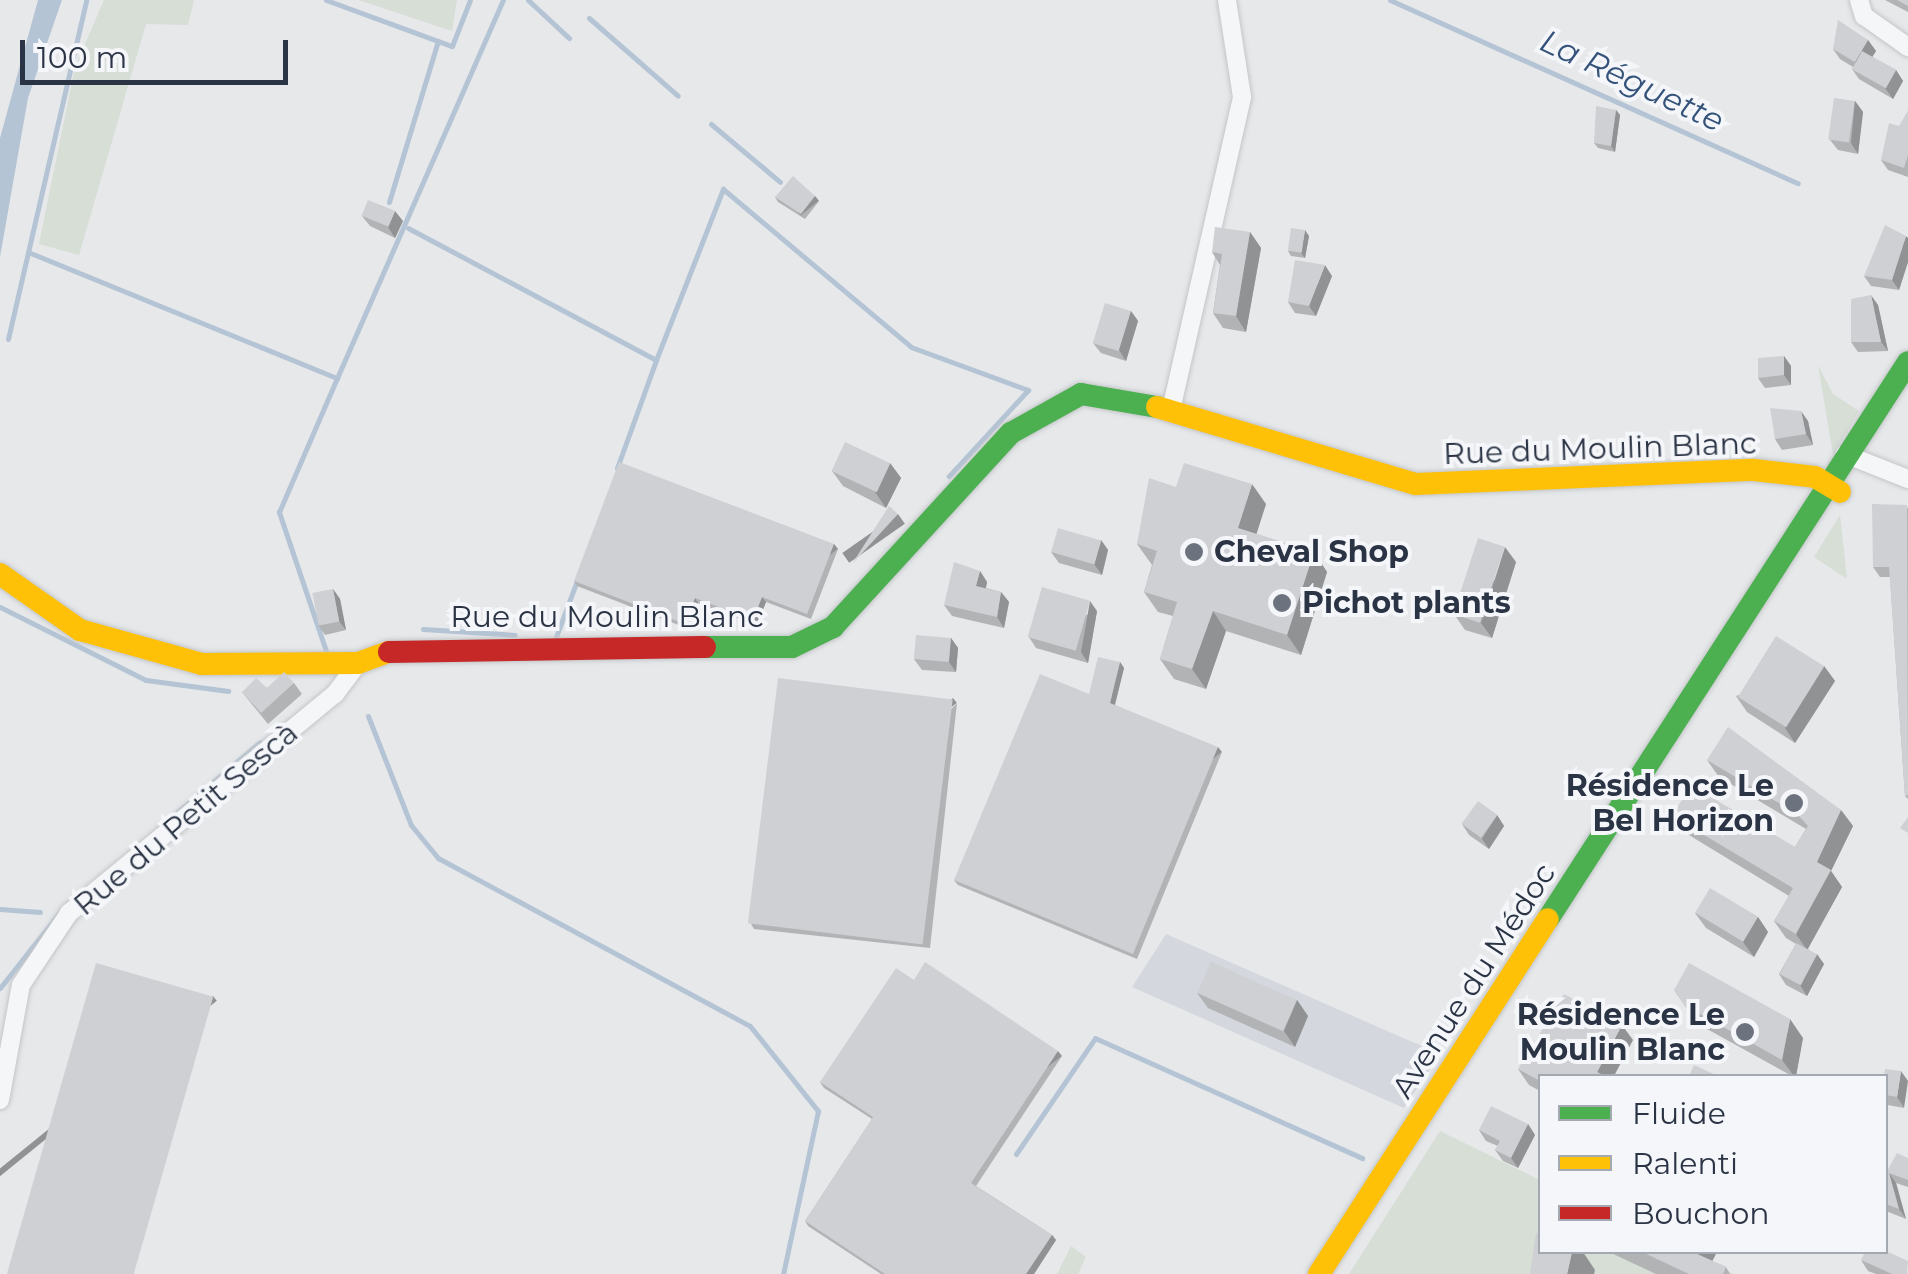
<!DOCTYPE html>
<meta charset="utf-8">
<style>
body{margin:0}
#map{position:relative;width:1908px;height:1274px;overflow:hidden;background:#e6e8ea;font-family:Montserrat,sans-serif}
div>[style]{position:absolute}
.built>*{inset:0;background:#d4d7dd}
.green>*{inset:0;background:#d6ded6}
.water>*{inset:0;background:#b4c4d5}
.stream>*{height:5px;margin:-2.5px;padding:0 2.5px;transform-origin:2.5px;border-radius:2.5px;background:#b4c4d5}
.roads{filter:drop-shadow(0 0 2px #c4c6c8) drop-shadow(0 0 2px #c4c6c8)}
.street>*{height:18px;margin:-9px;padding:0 9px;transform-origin:9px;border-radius:9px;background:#f5f6f7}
.fast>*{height:22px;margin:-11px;padding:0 11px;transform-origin:11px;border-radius:11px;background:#4caf50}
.slow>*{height:22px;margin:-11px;padding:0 11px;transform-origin:11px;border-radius:11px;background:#ffc107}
.jam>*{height:22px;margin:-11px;padding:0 11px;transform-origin:11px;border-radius:11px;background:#c62828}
.wall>*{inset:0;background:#b1b3b5}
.shaded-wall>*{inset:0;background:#909294;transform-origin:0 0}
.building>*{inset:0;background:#ced0d3;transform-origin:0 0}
.dots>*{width:28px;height:28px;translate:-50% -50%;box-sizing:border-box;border:5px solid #f4f6f9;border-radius:50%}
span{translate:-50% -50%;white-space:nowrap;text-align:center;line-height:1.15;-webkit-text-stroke:8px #f4f6f9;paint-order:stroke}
.street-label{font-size:30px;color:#2b3445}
.poi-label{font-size:30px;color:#2b3445;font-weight:700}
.left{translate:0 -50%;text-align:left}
.right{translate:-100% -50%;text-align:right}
.water-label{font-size:32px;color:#34527a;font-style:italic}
.legend{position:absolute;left:1538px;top:1074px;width:350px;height:180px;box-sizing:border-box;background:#f4f6f9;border:2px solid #a4a8b1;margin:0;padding:12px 18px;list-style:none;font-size:30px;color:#2b3445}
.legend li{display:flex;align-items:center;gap:20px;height:50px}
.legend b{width:50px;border:2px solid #a4a8b1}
.scale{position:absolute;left:20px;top:40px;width:268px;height:45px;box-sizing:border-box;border:5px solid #2b3445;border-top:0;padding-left:12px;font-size:30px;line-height:35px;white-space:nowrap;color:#2b3445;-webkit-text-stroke:8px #f4f6f9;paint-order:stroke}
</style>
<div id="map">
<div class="built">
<div style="clip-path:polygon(1166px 934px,1410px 1041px,1441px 1053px,1404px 1108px,1132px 987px)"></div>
</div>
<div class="green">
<div style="clip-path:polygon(104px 0,194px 0,188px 25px,146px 24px,79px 255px,39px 244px,75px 67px)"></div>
<div style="clip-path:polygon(359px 0,457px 0,452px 31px)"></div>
<div style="clip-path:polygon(1818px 365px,1833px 394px,1859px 411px,1833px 455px)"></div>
<div style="clip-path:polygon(1840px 515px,1847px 579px,1814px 557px)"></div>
<div style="clip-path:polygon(1440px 1131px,1540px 1180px,1540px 1252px,1687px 1252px,1734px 1274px,1349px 1274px)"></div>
<div style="clip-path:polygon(1071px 1246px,1086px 1257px,1078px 1274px,1057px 1274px)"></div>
</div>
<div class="water">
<div style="clip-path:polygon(38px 0,62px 0,28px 98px,0 257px,0 138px)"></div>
</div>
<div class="stream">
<div style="left:326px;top:0;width:134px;rotate:20.1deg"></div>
<div style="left:452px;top:46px;width:49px;rotate:-68.6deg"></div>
<div style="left:528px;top:0;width:56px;rotate:42.8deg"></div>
<div style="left:1390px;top:0;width:447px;rotate:24.2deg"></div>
<div style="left:589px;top:18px;width:118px;rotate:41.2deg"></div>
<div style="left:711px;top:124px;width:90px;rotate:40deg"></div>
<div style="left:389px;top:202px;width:168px;rotate:-73.1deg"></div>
<div style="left:408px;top:228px;width:281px;rotate:28deg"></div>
<div style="left:656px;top:360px;width:184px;rotate:-68.6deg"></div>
<div style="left:723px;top:189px;width:246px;rotate:40deg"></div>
<div style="left:911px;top:347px;width:125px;rotate:20.2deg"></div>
<div style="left:1028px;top:390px;width:117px;rotate:132.6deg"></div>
<div style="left:28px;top:252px;width:334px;rotate:22.2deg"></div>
<div style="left:337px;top:378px;width:413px;rotate:-66.3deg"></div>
<div style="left:8px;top:339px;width:348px;rotate:-77deg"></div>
<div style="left:617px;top:468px;width:115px;rotate:-70.1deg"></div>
<div style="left:0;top:607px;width:163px;rotate:26.6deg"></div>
<div style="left:146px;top:680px;width:83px;rotate:7.6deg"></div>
<div style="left:423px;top:629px;width:92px;rotate:3.7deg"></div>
<div style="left:556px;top:637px;width:63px;rotate:-69.6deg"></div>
<div style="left:327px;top:654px;width:150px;rotate:-108.7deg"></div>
<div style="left:279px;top:512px;width:146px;rotate:-66.6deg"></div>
<div style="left:368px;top:716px;width:117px;rotate:68.5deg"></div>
<div style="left:411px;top:825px;width:43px;rotate:50.7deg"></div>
<div style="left:438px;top:858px;width:354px;rotate:28.3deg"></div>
<div style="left:750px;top:1026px;width:109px;rotate:51.3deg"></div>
<div style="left:818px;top:1111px;width:167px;rotate:102.1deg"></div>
<div style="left:160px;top:827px;width:131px;rotate:-40.4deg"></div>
<div style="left:0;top:909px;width:40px;rotate:4.3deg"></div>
<div style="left:0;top:988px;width:97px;rotate:-51.7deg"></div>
<div style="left:1016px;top:1154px;width:140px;rotate:-55.7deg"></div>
<div style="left:1095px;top:1038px;width:293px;rotate:24.2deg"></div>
</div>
<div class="roads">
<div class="street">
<div style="left:1859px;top:0;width:17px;rotate:73deg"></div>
<div style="left:1864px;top:16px;width:54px;rotate:35.2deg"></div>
<div style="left:1171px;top:410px;width:321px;rotate:-77.2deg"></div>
<div style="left:1242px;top:97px;width:98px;rotate:-98.8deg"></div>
<div style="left:1845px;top:454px;width:68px;rotate:21.6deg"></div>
<div style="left:0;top:1100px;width:117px;rotate:-79.7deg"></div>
<div style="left:21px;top:985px;width:87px;rotate:-56.3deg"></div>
<div style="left:69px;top:913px;width:345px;rotate:-39.5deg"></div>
<div style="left:335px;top:694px;width:39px;rotate:-53deg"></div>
</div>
<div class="fast">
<div style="left:705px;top:647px;width:87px"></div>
<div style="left:792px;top:647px;width:46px;rotate:-26deg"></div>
<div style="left:833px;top:627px;width:263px;rotate:-47.5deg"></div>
<div style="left:1011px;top:433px;width:80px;rotate:-29.1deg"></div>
<div style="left:1081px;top:394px;width:77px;rotate:9.7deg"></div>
<div style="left:1548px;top:919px;width:663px;rotate:-57.12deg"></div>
</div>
<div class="slow">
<div style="left:1157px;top:407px;width:270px;rotate:16.6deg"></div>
<div style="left:1416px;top:484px;width:338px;rotate:-2.4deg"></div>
<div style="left:1754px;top:470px;width:61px;rotate:6.5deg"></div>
<div style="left:1815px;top:477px;width:29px;rotate:31deg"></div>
<div style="left:0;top:574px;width:98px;rotate:35deg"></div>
<div style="left:80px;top:630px;width:127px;rotate:15.6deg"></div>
<div style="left:202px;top:664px;width:156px;rotate:-0.4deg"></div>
<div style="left:358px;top:663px;width:33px;rotate:-20deg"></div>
<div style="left:1319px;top:1274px;width:422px;rotate:-57.2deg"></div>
</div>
<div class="jam">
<div style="left:389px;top:652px;width:316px;rotate:-0.9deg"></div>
</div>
</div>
<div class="wall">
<div style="clip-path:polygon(1884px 0,1908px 0,1908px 12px,1885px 0)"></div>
<div style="clip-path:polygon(1868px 40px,1876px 51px,1872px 57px,1896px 70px,1903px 81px,1893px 99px,1859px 79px,1852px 69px,1853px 67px,1840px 59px,1833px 49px)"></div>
<div style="clip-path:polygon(1855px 101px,1863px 112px,1858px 154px,1838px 150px,1830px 140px)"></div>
<div style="clip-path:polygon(1616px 110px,1620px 115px,1615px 152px,1598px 148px,1594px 143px)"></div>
<div style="clip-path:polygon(1908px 111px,1908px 177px,1888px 170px,1881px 160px)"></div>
<div style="clip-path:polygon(815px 196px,819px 201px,805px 219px,778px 202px,775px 197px)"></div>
<div style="clip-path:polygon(362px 216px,403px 221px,395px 238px,370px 226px)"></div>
<div style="clip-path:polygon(1250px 232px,1261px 248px,1246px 332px,1223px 328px,1213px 313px,1220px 265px,1212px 252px)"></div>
<div style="clip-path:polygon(1309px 236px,1305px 258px,1291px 256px,1288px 251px)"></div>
<div style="clip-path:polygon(1908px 238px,1908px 262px,1899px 290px,1871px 286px,1864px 276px)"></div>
<div style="clip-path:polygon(1332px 276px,1316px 316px,1295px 313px,1288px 302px)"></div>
<div style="clip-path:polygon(1878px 305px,1888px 351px,1858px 352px,1851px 342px)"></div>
<div style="clip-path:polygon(1131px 311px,1138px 321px,1126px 361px,1101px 353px,1093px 343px)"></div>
<div style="clip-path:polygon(1784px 356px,1791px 366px,1791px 385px,1765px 388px,1758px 378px)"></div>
<div style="clip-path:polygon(1808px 421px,1813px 445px,1782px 450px,1775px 439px)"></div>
<div style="clip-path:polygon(890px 463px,901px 478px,886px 508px,843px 486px,832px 471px)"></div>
<div style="clip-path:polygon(1176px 487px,1266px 504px,1256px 534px,1314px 552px,1327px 572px,1301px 655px,1226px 631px,1206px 689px,1174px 679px,1160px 659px,1173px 616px,1158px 612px,1144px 592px,1152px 565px,1137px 544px)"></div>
<div style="clip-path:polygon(1908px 507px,1908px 799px,1905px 796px,1890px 577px,1880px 577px,1873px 567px)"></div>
<div style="clip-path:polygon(1101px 540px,1108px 550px,1102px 575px,1059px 563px,1051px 552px)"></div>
<div style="clip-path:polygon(834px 544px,838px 549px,811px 619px,766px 602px,757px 625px,698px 603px,689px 629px,577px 586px,574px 581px)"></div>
<div style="clip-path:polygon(1516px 562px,1492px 638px,1465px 630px,1454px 614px)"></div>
<div style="clip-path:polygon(980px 571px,987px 582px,986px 588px,1001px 592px,1009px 602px,1004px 628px,952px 616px,944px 605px)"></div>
<div style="clip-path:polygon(333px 589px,340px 599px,346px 630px,325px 635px,318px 625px)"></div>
<div style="clip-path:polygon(1097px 611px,1088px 663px,1036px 648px,1029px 637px)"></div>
<div style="clip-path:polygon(951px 638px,958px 648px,956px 672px,922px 670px,914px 659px)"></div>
<div style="clip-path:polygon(1120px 662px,1124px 668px,1115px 705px,1222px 752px,1137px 959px,958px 885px,954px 880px,1089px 694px)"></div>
<div style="clip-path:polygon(1824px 666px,1835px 681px,1795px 743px,1747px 712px,1736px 696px)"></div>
<div style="clip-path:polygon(294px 683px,302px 694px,268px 724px,242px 692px)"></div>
<div style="clip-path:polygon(957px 703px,930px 948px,754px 929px,751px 924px)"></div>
<div style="clip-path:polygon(1707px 760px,1841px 810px,1853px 826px,1831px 871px,1842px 887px,1808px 949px,1824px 964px,1807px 996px,1786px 985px,1779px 974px,1796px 944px,1786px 938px,1774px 921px,1789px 896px,1684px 832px,1672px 816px,1795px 847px,1806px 829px,1719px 777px)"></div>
<div style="clip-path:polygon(1497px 815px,1504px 826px,1489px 849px,1469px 835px,1462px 824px)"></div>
<div style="clip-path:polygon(1695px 913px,1758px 917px,1768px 932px,1754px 957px,1706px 928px)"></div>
<div style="clip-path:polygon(914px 980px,1062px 1056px,976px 1186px,1052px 1235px,1056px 1240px,1034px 1274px,881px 1274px,808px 1226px,805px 1221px,872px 1119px,824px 1088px,820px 1082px)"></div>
<div style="clip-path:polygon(1674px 990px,1803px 1038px,1796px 1076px,1792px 1076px,1698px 1024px)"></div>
<div style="clip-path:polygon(1197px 993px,1297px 1000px,1308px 1016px,1295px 1047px,1208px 1008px)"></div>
<div style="clip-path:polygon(1633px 1040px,1540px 1076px,1540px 1091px,1529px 1085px,1518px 1069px)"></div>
<div style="clip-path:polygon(1886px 1076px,1904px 1108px,1888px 1105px,1886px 1101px)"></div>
<div style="clip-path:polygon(1528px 1124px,1535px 1135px,1518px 1168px,1503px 1161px,1495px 1150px,1498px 1146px,1486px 1141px,1479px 1130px)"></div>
<div style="clip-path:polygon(1908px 1158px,1908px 1187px,1896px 1183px,1906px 1219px,1886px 1211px,1886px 1173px)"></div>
<div style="clip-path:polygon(1609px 1252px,1717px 1252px,1712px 1261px,1726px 1267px,1730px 1274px,1656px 1274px)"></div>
<div style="clip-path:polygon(1861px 1260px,1908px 1274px,1876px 1274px,1868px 1271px)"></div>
</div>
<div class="shaded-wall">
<div style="clip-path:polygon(1868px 40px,1876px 51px,1863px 72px,1855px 62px)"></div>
<div style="clip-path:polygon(1896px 70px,1903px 81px,1893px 99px,1885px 88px)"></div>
<div style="clip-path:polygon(1855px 101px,1863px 112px,1858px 154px,1851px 143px)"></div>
<div style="clip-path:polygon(1616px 110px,1620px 115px,1615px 152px,1611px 146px)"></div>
<div style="left:815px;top:196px;width:6px;height:23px;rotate:51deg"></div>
<div style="clip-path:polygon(395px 211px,403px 221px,395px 238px,388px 227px)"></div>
<div style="clip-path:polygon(1305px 230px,1309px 236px,1305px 258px,1301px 253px)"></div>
<div style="clip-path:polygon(1250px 232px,1261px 248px,1246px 332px,1236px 316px)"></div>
<div style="clip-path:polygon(1906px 236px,1908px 238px,1908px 262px,1899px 290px,1892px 280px)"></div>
<div style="clip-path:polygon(1325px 265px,1332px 276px,1316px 316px,1309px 306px)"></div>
<div style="clip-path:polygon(1871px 295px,1878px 305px,1888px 351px,1881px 342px)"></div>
<div style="clip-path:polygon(1131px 311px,1138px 321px,1126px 361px,1119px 350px)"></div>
<div style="clip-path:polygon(1784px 356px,1791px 366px,1791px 385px,1784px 375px)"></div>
<div style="clip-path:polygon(1801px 411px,1808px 421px,1813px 445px,1806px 434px)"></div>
<div style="clip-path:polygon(890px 463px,901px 478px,886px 508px,875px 492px)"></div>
<div style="clip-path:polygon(1252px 484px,1266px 504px,1252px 548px,1238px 528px)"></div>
<div style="left:898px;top:514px;width:12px;height:68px;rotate:55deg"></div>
<div style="clip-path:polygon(1101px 540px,1108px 550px,1102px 575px,1094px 564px)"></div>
<div style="left:834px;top:544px;width:6px;height:75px;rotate:51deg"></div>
<div style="clip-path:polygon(1505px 547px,1516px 562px,1492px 638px,1481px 623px)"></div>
<div style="clip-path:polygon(1314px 552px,1327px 572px,1301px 655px,1287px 635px)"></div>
<div style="clip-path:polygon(980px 571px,987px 582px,984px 596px,976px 586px)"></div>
<div style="clip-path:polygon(333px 589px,340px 599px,346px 630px,339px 621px)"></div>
<div style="clip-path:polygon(1001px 592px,1009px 602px,1004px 628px,997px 617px)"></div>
<div style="clip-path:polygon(762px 597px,766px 602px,757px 625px,753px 620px)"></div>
<div style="clip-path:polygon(695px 598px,698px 603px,689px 629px,685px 624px)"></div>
<div style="clip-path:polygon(1090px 601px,1097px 611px,1088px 663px,1081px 652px)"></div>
<div style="clip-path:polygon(1213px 611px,1226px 631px,1206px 689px,1192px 669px)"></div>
<div style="clip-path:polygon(951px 638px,958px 648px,956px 672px,949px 662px)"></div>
<div style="clip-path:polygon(1120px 662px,1124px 668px,1114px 708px,1110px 703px)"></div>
<div style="clip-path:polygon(1824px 666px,1835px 681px,1795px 743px,1785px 728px)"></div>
<div style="left:953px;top:698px;width:6px;height:246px;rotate:51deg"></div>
<div style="left:1218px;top:747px;width:6px;height:224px;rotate:51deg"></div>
<div style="clip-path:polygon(1841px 810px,1853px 826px,1831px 871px,1842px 887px,1807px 950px,1796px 934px,1817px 862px)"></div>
<div style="clip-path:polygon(1497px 815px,1504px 826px,1489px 849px,1482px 839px)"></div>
<div style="clip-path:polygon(1758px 917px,1768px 932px,1754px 957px,1743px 942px)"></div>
<div style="clip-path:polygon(1817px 954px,1824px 964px,1807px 996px,1800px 985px)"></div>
<div style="left:213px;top:996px;width:6px;height:289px;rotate:51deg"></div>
<div style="clip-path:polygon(1297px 1000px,1308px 1016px,1295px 1047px,1284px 1031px)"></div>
<div style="clip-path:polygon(1790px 1019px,1803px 1038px,1796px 1076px,1794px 1076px,1782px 1060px)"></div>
<div style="clip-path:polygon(1622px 1025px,1633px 1040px,1614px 1076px,1600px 1076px,1597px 1072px)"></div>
<div style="left:1058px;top:1051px;width:6px;height:158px;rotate:51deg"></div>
<div style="clip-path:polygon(1901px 1071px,1908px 1081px,1904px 1108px,1897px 1097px)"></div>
<div style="clip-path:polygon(1528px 1124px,1535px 1135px,1518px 1168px,1511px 1158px)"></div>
<div style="clip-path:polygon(1889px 1173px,1896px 1183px,1906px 1219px,1899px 1209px)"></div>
<div style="clip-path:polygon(1052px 1235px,1056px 1240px,1034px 1274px,1026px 1274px)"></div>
<div style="clip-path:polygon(1572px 1252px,1583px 1252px,1595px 1270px,1594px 1274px,1567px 1274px)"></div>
<div style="clip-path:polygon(1690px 1252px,1717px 1252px,1706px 1273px)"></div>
</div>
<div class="building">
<div style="clip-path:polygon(1897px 0,1908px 0,1908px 6px)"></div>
<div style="clip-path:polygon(1838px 20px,1868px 40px,1855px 62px,1833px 49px)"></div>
<div style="left:1862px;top:51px;width:39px;height:21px;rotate:29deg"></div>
<div style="left:1834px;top:98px;width:21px;height:42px;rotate:8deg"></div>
<div style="clip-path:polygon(1596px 106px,1616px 110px,1611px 146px,1594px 143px)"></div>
<div style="clip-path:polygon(1908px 111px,1908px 155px,1904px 168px,1881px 160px,1889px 123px,1899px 126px)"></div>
<div style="clip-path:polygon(793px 176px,815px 196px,801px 214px,775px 197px)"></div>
<div style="left:368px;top:200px;width:29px;height:17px;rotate:22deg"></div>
<div style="clip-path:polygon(1885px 225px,1906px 236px,1892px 280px,1864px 276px)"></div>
<div style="clip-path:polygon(1215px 227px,1250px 232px,1236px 316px,1213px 313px,1222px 254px,1212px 252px)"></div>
<div style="left:1291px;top:228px;width:14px;height:23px;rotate:8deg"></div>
<div style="clip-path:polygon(1295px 260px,1325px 265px,1309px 306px,1288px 302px)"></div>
<div style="clip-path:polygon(1871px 295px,1881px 342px,1851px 342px,1851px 299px)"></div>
<div style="left:1105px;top:303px;width:27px;height:42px;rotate:17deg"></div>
<div style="clip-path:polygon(1784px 356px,1784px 375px,1758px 378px,1758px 358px)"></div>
<div style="clip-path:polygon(1770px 408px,1801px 411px,1806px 434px,1775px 439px)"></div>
<div style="left:845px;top:442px;width:50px;height:32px;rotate:25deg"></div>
<div style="clip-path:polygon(619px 462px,834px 544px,807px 614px,762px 597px,753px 620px,695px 598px,685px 624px,574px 581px)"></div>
<div style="clip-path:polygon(1184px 463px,1252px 484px,1238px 528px,1314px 552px,1287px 635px,1213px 611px,1192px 669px,1160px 659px,1177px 602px,1144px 592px,1157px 551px,1137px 544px,1149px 478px,1176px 487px)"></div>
<div style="clip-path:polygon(1872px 504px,1907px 505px,1908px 795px,1905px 796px,1889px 567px,1873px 567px)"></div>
<div style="clip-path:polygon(889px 506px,898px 514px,852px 564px)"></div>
<div style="left:1058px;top:528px;width:45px;height:25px;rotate:16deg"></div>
<div style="left:1478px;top:538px;width:28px;height:80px;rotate:18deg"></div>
<div style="clip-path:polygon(954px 562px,980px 571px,976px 586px,1001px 592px,997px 617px,944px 605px)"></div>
<div style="left:1042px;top:587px;width:50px;height:52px;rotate:16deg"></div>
<div style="left:333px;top:589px;width:33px;height:21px;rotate:79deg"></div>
<div style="left:916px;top:635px;width:35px;height:24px;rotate:5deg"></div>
<div style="left:1776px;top:636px;width:57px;height:72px;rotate:32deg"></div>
<div style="clip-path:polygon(1098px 657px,1120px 662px,1110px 703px,1218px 747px,1133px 954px,954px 880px,1040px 674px,1089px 694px)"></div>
<div style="clip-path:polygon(284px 672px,294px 683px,261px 713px,242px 692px,256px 678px,267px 688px)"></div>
<div style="left:778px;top:678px;width:176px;height:247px;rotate:7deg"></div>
<div style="clip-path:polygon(1728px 727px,1841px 810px,1817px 862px,1831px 870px,1796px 934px,1774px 921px,1793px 888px,1672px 816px,1691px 785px,1795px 847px,1808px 826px,1797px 814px,1707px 760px)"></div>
<div style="left:1478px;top:801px;width:24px;height:28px;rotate:36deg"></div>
<div style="clip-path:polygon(1908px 817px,1908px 833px,1900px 828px)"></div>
<div style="left:1710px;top:888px;width:56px;height:29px;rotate:31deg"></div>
<div style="left:1796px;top:943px;width:24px;height:35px;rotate:28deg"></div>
<div style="clip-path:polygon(925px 962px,1058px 1051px,971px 1183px,1052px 1235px,1026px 1274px,885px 1274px,805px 1221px,873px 1117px,820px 1082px,896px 968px,914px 980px)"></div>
<div style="left:1211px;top:962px;width:94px;height:34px;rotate:24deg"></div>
<div style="left:96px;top:963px;width:122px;height:323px;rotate:16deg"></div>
<div style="clip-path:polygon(1689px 963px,1790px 1019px,1782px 1060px,1684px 1005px,1674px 990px)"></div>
<div style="clip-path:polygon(1564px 994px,1622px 1025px,1597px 1072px,1605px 1076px,1540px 1076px,1540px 1081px,1518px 1069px)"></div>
<div style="clip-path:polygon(1694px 1065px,1718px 1076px,1689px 1076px)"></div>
<div style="clip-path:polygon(1885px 1069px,1901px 1071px,1897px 1097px,1886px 1095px,1886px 1076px,1884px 1076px)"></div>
<div style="clip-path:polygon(1491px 1106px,1528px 1124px,1511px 1158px,1495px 1150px,1500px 1141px,1479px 1130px)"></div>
<div style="clip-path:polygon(1897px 1153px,1908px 1158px,1908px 1180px,1889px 1173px,1899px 1209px,1886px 1204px,1886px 1173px)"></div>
<div style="clip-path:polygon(1536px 1233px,1540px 1234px,1540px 1252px,1572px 1252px,1567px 1274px,1530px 1274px)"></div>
<div style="clip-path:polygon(1886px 1251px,1908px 1261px,1907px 1274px,1892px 1274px,1861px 1260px,1865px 1252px)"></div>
<div style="clip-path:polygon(1642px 1252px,1693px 1252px,1726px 1267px,1723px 1274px,1689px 1274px)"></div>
</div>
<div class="dots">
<div style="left:1194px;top:552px;background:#6c737f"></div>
<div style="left:1282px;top:603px;background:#6c737f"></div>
<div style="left:1794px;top:803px;background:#6c737f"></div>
<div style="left:1745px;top:1032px;background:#6c737f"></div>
</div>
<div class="street-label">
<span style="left:1600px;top:449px;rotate:-2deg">Rue du Moulin Blanc</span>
<span style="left:607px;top:617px">Rue du Moulin Blanc</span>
<span style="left:186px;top:819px;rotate:-40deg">Rue du Petit Sescà</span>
<span style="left:1474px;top:981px;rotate:-57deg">Avenue du Médoc</span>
</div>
<div class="poi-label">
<span class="left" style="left:1214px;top:552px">Cheval Shop</span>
<span class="left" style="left:1302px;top:603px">Pichot plants</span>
<span class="right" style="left:1774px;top:803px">Résidence Le<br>Bel Horizon</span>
<span class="right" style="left:1725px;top:1032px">Résidence Le<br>Moulin Blanc</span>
</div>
<div class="water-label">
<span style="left:1632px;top:81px;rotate:25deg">La Réguette</span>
</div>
<ul class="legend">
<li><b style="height:12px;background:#4caf50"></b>Fluide</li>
<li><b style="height:12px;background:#ffc107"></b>Ralenti</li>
<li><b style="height:12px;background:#c62828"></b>Bouchon</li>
</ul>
<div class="scale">100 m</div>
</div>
